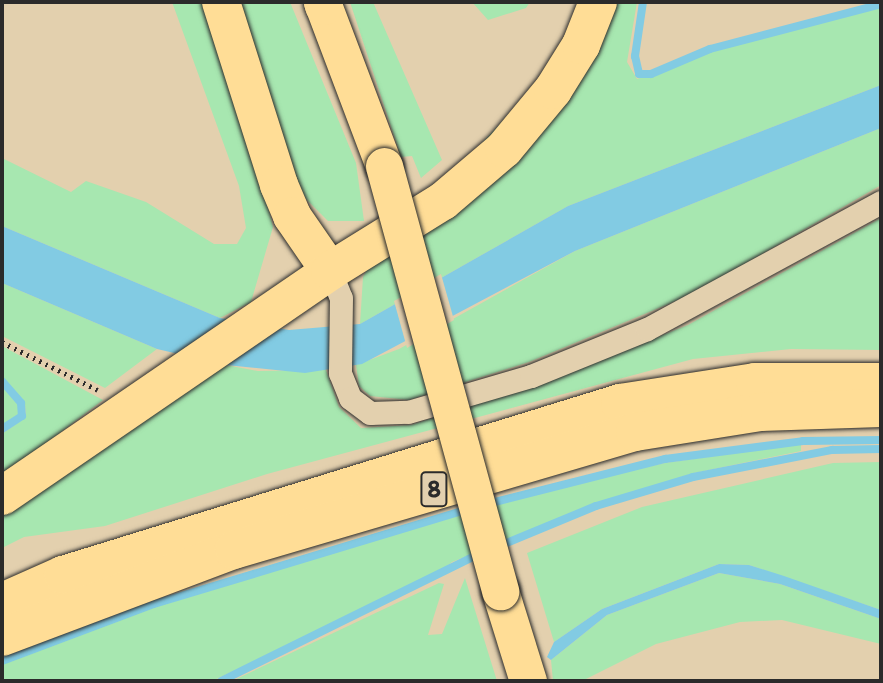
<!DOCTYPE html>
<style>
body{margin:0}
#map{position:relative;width:883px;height:683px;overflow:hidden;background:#e3d0ae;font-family:Itim,sans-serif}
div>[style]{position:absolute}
.green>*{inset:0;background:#a7e7b0}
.water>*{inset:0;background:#82cbe3}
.pier>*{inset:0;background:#e3d0ae}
.stream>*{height:8px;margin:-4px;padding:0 4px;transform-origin:4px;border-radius:4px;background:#82cbe3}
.path>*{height:4.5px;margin-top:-2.25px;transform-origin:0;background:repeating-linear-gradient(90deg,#2b2b2b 0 2px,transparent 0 7px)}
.roads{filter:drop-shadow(0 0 2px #2b2b2b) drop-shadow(0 0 2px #2b2b2b)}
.minor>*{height:23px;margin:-11.5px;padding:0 11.5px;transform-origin:11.5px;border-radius:11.5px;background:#e3d0ae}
.primary>*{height:37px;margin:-18.5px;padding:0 18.5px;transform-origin:18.5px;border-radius:18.5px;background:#ffdd96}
.motorway>*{height:38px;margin:-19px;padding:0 19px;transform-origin:19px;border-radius:19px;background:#ffdd96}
.bridges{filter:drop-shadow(0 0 2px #2b2b2b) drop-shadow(0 0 2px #2b2b2b)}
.primary-bridge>*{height:37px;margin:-18.5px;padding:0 18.5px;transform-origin:18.5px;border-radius:18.5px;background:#ffdd96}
span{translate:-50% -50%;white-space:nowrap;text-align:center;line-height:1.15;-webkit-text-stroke:5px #e3d0ae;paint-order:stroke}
.shield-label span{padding:2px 5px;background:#e3d0ae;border:2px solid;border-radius:5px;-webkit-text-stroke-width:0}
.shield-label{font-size:24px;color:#2b2b2b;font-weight:700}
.frame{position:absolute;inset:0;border:4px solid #2b2b2b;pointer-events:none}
</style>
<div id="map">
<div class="green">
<div style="clip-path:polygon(172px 2px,204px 2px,249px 130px,273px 227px,251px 302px,220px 318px,2px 226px,2px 158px,71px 192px,86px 181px,146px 202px,214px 244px,237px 244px,246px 228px,239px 186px)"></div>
<div style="clip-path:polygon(237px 2px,290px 2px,356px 163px,364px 221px,328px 221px,303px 196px)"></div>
<div style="clip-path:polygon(350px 2px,373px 2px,442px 160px,421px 178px,412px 156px,401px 157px)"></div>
<div style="clip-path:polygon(472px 2px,530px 2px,526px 8px,488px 20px)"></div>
<div style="clip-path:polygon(614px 2px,637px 2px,627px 62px,637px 79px,711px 51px,881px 6px,881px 85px,568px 206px,360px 324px,363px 277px,372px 260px)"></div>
<div style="clip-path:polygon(881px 128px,881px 185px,695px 293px,529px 362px,409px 400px,370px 396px,359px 386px,356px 365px,399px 349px,575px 251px)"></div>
<div style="clip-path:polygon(881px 218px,881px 350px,791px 349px,693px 359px,267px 474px,105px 526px,24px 537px,2px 548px,2px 513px,226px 365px,258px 371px,326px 370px,339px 407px,361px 428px,411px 425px,538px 384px,688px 325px)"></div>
<div style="clip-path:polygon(2px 283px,157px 349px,105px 388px,2px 336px)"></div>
<div style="clip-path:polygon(2px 346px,103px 400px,2px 477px,2px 434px,26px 417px,25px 404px,2px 376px)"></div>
<div style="clip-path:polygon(2px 384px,19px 403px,20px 415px,2px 426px)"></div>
<div style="clip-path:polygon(801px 444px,801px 451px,694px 473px,596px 504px,452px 562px,436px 575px,212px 681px,2px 681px,2px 663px,151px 608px,537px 492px,665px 463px)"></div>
<div style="clip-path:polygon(881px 462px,881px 610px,749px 565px,719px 564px,602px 609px,554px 642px,527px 553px,642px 507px,833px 463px)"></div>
<div style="clip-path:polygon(719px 573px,780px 584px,881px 619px,881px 644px,782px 620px,740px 622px,656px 644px,582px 681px,553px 681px,551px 660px,607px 615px)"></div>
<div style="clip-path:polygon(465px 578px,497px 681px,232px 681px,439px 583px,444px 584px,428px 635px,442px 634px)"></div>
</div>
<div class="water">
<div style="clip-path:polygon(881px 85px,881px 128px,575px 251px,362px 364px,305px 373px,226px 365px,157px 349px,2px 283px,2px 226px,220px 318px,289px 330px,360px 324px,568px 206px)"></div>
<div style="clip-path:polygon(719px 564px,749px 565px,784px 576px,881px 610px,881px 619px,780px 584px,719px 573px,607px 615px,551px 660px,547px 657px,554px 642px,602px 609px)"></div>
</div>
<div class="pier">
<div style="clip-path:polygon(441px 274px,454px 320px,407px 348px,394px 301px)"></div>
</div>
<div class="stream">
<div style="left:643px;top:2px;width:55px;rotate:98.4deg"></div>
<div style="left:635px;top:56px;width:18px;rotate:77deg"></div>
<div style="left:639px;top:74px;width:12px"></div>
<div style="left:651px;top:74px;width:64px;rotate:-23deg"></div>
<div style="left:710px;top:49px;width:177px;rotate:-14.7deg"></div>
<div style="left:2px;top:381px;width:29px;rotate:49deg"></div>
<div style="left:21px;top:403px;width:13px;rotate:86deg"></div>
<div style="left:22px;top:416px;width:24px;rotate:147deg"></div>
<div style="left:487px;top:504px;width:184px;rotate:-14.2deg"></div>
<div style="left:665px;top:459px;width:139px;rotate:-7.4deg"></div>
<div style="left:803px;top:441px;width:78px;rotate:-0.7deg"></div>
<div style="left:497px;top:547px;width:107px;rotate:-22.5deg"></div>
<div style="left:596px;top:506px;width:101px;rotate:-16.6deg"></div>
<div style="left:693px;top:477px;width:142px;rotate:-11deg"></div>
<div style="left:832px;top:450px;width:49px;rotate:-1.2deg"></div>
<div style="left:2px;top:661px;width:162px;rotate:-20.6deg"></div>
<div style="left:154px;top:604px;width:328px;rotate:-16.8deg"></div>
<div style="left:221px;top:681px;width:290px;rotate:-26.2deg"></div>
</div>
<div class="path">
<div style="left:2px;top:342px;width:107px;rotate:26.6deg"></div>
</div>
<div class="roads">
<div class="minor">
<div style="left:330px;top:271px;width:29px;rotate:68deg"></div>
<div style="left:341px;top:298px;width:75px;rotate:90.8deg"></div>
<div style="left:340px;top:373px;width:27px;rotate:68deg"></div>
<div style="left:350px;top:398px;width:25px;rotate:37deg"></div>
<div style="left:370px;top:413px;width:38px;rotate:-2deg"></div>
<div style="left:408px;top:412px;width:128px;rotate:-16.3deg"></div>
<div style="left:531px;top:376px;width:125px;rotate:-22.1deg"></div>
<div style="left:647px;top:329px;width:266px;rotate:-28.5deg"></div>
</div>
<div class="primary">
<div style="left:322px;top:2px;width:175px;rotate:69.3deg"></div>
<div style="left:500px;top:591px;width:94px;rotate:72.7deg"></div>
</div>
<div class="motorway">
<div style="left:221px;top:2px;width:192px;rotate:72.4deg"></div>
<div style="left:279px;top:185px;width:34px;rotate:67deg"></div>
<div style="left:292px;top:216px;width:67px;rotate:55.4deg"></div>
<div style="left:323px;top:2px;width:4px;rotate:76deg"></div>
<div style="left:2px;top:496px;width:398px;rotate:-34.4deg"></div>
<div style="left:330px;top:271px;width:133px;rotate:-31.8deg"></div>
<div style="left:443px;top:201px;width:80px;rotate:-40.4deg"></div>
<div style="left:504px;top:149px;width:77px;rotate:-50.3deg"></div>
<div style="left:553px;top:90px;width:53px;rotate:-58.1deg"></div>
<div style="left:581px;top:45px;width:46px;rotate:-68.4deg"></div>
<div style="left:2px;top:602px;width:67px;rotate:-23.9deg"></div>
<div style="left:63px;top:575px;width:583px;rotate:-17.16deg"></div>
<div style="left:620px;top:403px;width:137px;rotate:-8.8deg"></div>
<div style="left:755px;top:382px;width:126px"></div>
<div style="left:2px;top:637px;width:248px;rotate:-20.6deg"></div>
<div style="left:234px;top:550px;width:418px;rotate:-16.4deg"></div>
<div style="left:635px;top:432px;width:127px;rotate:-9.1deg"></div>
<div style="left:760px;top:412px;width:121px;rotate:-1.9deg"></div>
</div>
</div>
<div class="bridges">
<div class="primary-bridge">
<div style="left:384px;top:166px;width:441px;rotate:74.7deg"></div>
</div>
</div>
<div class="shield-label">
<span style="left:434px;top:489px">8</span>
</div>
<div class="frame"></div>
</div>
